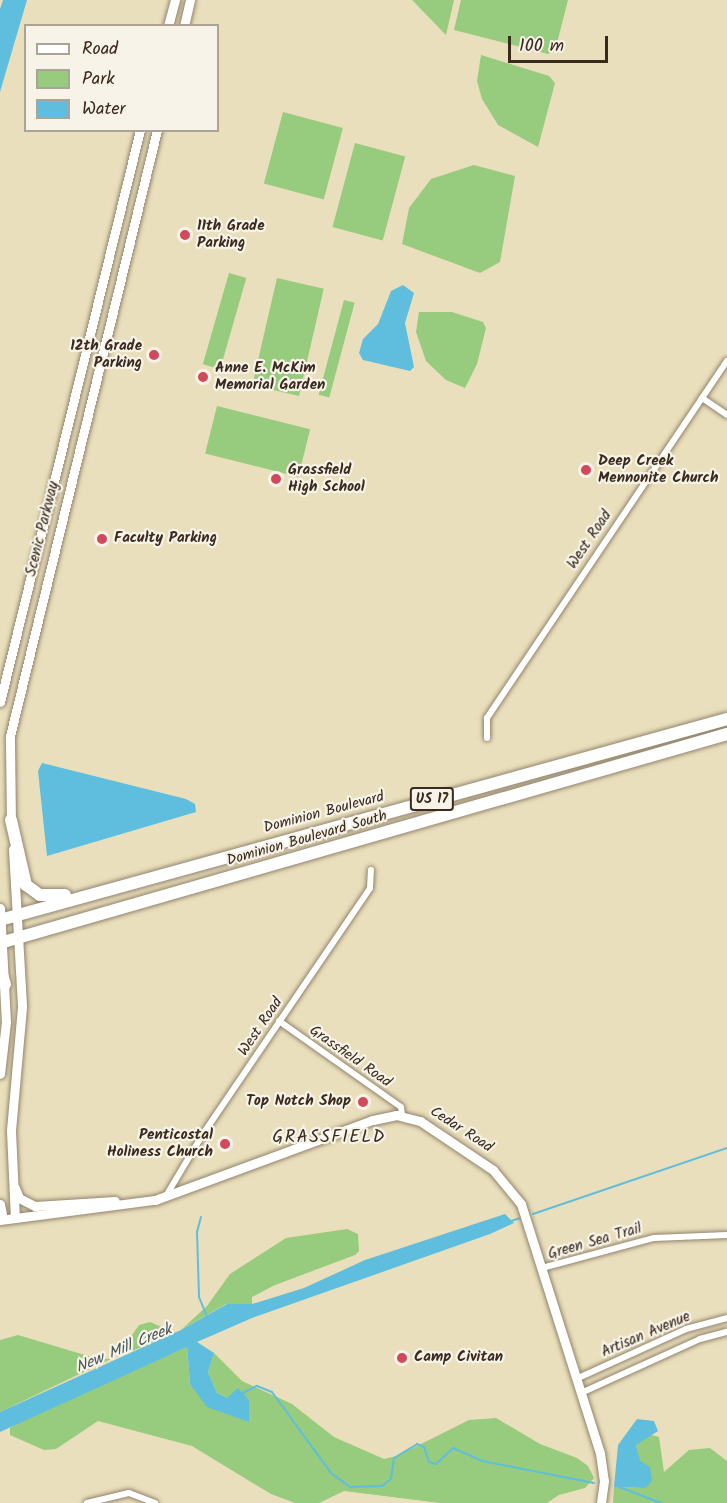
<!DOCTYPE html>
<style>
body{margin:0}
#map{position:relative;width:727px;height:1503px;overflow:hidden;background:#eadfbc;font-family:Kalam,sans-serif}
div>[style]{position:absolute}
.green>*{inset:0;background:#97cb7d;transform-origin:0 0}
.water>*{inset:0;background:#5fbedd}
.stream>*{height:2px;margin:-1px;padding:0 1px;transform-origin:1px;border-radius:1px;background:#5fbedd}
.roads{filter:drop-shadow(0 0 2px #92846d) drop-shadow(0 0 2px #92846d)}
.street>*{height:6px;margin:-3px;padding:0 3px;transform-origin:3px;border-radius:3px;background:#fff}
.secondary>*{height:9px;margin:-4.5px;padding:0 4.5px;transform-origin:4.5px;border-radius:4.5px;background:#fff}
.highway>*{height:12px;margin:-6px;padding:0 6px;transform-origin:6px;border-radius:6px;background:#fff}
.dots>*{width:16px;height:16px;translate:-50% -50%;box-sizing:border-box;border:3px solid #f7f3e8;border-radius:50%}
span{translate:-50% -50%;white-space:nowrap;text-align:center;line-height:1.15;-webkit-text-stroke:4.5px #f7f3e8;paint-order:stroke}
.shield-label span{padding:2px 4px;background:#f7f3e8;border:2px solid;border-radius:4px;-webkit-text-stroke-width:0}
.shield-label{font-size:14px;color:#3b2a1e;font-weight:700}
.poi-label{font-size:15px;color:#3b2a1e;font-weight:700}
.left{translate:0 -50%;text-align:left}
.right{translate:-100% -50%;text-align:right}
.street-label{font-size:15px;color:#3b2a1e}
.water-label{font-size:16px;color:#465657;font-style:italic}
.quarter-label{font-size:18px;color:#3b2a1e;letter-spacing:1.5px}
.legend{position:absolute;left:24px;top:24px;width:195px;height:108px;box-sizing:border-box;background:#f7f3e8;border:2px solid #aca397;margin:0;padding:8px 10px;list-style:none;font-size:18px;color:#3b2a1e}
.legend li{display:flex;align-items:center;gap:12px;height:30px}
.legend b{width:30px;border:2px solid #aca397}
.scale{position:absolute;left:508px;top:36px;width:100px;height:27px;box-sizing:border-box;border:3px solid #3b2a1e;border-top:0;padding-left:8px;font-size:18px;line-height:21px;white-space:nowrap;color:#3b2a1e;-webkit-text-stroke:4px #f7f3e8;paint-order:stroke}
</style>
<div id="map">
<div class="green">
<div style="clip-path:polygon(412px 0,454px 0,446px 35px)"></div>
<div style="clip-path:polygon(461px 0,568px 0,555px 51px,548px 54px,454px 30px)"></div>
<div style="clip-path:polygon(481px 55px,549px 76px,555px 83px,538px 147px,498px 125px,482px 99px,477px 81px)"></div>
<div style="left:283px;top:112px;width:62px;height:74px;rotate:15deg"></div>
<div style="left:355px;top:143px;width:52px;height:87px;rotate:15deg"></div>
<div style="clip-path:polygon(474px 165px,515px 176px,500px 262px,480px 273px,402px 244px,409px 208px,431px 179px)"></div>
<div style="left:229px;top:273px;width:18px;height:95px;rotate:16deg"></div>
<div style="left:277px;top:278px;width:48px;height:110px;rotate:13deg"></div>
<div style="left:344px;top:300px;width:11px;height:98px;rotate:15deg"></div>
<div style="clip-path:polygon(419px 312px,452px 312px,483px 322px,486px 328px,477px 364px,465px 388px,446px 380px,426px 361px,416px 332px)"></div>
<div style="left:217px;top:406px;width:96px;height:49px;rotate:14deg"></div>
<div style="clip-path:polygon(347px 1229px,358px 1234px,359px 1251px,355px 1255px,275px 1285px,252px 1297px,252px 1304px,226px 1304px,181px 1330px,207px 1306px,230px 1274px,286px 1238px)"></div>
<div style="clip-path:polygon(150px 1322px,176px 1333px,117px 1357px,139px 1325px)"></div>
<div style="clip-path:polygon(18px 1335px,95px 1358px,111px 1359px,0 1412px,0 1340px)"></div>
<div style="clip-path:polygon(187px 1347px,190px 1384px,227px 1398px,217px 1393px,208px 1372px,214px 1353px,242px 1381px,292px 1404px,334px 1437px,384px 1459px,397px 1456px,469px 1420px,496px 1418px,540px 1444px,577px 1458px,588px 1466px,594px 1478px,585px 1488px,559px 1495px,547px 1503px,440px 1503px,344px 1491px,319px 1503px,295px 1503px,271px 1494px,192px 1446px,98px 1421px,56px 1449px,44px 1450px,10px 1435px,10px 1428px,24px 1419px)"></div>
<div style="clip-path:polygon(648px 1434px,659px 1437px,664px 1472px,689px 1450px,710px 1448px,727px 1461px,727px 1503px,613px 1503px,614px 1487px,644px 1488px,636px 1444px)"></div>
</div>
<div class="water">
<div style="clip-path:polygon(3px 0,27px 0,0 92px,0 9px)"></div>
<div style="clip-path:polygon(403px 285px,414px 293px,405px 323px,414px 367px,410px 371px,363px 360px,359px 353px,363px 339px,378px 324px,391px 291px)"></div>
<div style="clip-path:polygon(42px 763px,186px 799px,195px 804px,196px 812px,47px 856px,38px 771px)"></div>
<div style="clip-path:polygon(505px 1214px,514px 1223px,490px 1234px,252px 1318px,197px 1342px,214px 1353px,208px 1372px,217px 1393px,227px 1398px,238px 1388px,249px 1400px,249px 1422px,207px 1407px,190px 1384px,187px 1347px,0 1432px,0 1412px,181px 1330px,227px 1304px,252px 1304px,304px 1288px,365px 1260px)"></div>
<div style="clip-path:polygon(637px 1419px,654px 1421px,658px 1431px,636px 1445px,640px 1461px,650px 1467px,652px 1481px,645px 1488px,614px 1487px,618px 1445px)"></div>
</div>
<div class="stream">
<div style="left:533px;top:1214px;width:205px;rotate:-18.8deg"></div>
<div style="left:201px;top:1217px;width:16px;rotate:105deg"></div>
<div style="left:197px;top:1232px;width:65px;rotate:88.2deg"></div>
<div style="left:199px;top:1297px;width:22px;rotate:68deg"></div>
<div style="left:511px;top:1221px;width:9px;rotate:-18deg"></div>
<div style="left:243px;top:1393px;width:16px;rotate:-27deg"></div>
<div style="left:257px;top:1386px;width:16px;rotate:22deg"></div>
<div style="left:272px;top:1392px;width:100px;rotate:53.9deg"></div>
<div style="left:331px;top:1473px;width:24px;rotate:36deg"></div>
<div style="left:350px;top:1487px;width:32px;rotate:-2deg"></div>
<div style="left:382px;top:1486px;width:11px;rotate:-38deg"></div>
<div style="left:391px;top:1479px;width:21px;rotate:-82deg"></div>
<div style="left:394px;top:1458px;width:27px;rotate:-31deg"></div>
<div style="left:417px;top:1444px;width:8px;rotate:23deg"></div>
<div style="left:424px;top:1447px;width:16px;rotate:72deg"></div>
<div style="left:429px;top:1462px;width:7px;rotate:16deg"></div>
<div style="left:436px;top:1464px;width:23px;rotate:-43deg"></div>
<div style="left:453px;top:1448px;width:32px;rotate:24deg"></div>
<div style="left:482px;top:1461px;width:114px;rotate:11.1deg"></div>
<div style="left:619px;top:1487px;width:45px;rotate:20.9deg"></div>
</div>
<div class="roads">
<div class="street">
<div style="left:702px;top:398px;width:30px;rotate:34deg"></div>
<div style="left:487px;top:738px;width:20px;rotate:-90deg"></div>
<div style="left:487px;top:718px;width:430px;rotate:-56.1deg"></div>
<div style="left:279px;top:1021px;width:149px;rotate:35.2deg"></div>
<div style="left:401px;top:1107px;width:8px;rotate:83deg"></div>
<div style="left:166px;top:1196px;width:72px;rotate:-59.2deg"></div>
<div style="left:203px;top:1134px;width:297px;rotate:-55.8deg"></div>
<div style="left:370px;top:888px;width:18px;rotate:-87deg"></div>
<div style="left:542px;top:1268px;width:116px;rotate:-15deg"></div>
<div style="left:654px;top:1238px;width:73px;rotate:-2.4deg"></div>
<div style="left:576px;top:1379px;width:121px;rotate:-24.4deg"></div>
<div style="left:686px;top:1329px;width:42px;rotate:-15deg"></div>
<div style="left:581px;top:1393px;width:131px;rotate:-24.4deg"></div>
<div style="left:700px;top:1339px;width:28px;rotate:-15deg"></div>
<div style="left:87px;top:1503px;width:43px;rotate:-13.4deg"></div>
<div style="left:129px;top:1493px;width:28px;rotate:21deg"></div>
</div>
<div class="secondary">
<div style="left:168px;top:26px;width:27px;rotate:-75deg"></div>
<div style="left:184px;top:26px;width:27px;rotate:-77deg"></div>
<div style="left:0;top:702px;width:589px;rotate:-76.25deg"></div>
<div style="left:11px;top:824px;width:88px;rotate:-90.7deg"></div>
<div style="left:10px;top:736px;width:624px;rotate:-76.36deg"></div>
<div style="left:13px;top:849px;width:158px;rotate:86.7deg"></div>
<div style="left:22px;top:1007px;width:124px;rotate:95.1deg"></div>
<div style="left:11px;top:1131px;width:87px;rotate:87.4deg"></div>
<div style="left:0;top:908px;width:114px;rotate:87deg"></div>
<div style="left:6px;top:1022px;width:52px;rotate:96.6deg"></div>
<div style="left:15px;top:1188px;width:11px;rotate:68deg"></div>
<div style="left:19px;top:1198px;width:18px;rotate:27deg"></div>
<div style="left:35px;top:1206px;width:80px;rotate:-3.6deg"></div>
<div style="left:0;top:1204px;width:15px;rotate:79deg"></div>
<div style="left:0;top:1220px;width:156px;rotate:-7.4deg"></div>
<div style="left:155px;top:1200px;width:232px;rotate:-20.2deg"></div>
<div style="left:373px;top:1120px;width:24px;rotate:-12deg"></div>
<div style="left:396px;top:1115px;width:25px;rotate:14deg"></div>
<div style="left:420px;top:1121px;width:88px;rotate:33.9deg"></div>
<div style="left:493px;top:1170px;width:44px;rotate:50.5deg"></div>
<div style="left:521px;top:1204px;width:261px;rotate:72.4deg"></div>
<div style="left:600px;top:1453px;width:28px;rotate:82deg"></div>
<div style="left:604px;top:1481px;width:22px;rotate:98deg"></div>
</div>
<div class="highway">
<div style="left:11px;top:820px;width:67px;rotate:77deg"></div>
<div style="left:26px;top:885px;width:17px;rotate:36deg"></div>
<div style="left:40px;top:895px;width:25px"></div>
<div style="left:0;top:920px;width:754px;rotate:-15.45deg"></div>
<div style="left:0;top:943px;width:756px;rotate:-16.04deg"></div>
<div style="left:0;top:968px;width:17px;rotate:73deg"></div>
</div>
</div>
<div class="dots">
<div style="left:185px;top:235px;background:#d1495b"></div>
<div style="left:154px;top:355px;background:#d1495b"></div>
<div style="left:203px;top:377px;background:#d1495b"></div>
<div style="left:586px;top:470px;background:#d1495b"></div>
<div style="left:276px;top:479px;background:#d1495b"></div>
<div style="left:102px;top:539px;background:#d1495b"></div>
<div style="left:363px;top:1102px;background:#d1495b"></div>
<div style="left:225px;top:1144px;background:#d1495b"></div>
<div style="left:402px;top:1358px;background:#d1495b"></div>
</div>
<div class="shield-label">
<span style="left:432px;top:799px">US 17</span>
</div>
<div class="poi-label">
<span class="left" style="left:197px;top:235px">11th Grade<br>Parking</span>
<span class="right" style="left:142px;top:355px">12th Grade<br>Parking</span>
<span class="left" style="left:215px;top:377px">Anne E. McKim<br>Memorial Garden</span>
<span class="left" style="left:598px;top:470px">Deep Creek<br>Mennonite Church</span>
<span class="left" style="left:288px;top:479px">Grassfield<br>High School</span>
<span class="left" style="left:114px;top:539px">Faculty Parking</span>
<span class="right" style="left:351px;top:1102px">Top Notch Shop</span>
<span class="right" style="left:213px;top:1144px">Penticostal<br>Holiness Church</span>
<span class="left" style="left:414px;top:1358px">Camp Civitan</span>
</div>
<div class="street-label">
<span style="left:43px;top:529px;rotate:-76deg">Scenic Parkway</span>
<span style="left:590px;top:540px;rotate:-56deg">West Road</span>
<span style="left:324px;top:813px;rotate:-15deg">Dominion Boulevard</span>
<span style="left:307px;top:839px;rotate:-16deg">Dominion Boulevard South</span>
<span style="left:261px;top:1027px;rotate:-56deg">West Road</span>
<span style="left:350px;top:1057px;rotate:35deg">Grassfield Road</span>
<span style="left:461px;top:1130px;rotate:33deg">Cedar Road</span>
<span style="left:595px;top:1242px;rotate:-16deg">Green Sea Trail</span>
<span style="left:646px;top:1335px;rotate:-23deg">Artisan Avenue</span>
</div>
<div class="water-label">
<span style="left:124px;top:1349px;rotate:-23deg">New Mill Creek</span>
</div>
<div class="quarter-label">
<span style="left:329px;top:1138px">GRASSFIELD</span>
</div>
<ul class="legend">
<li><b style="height:8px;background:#fff"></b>Road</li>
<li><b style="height:16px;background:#97cb7d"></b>Park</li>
<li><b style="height:16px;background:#5fbedd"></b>Water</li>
</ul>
<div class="scale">100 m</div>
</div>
